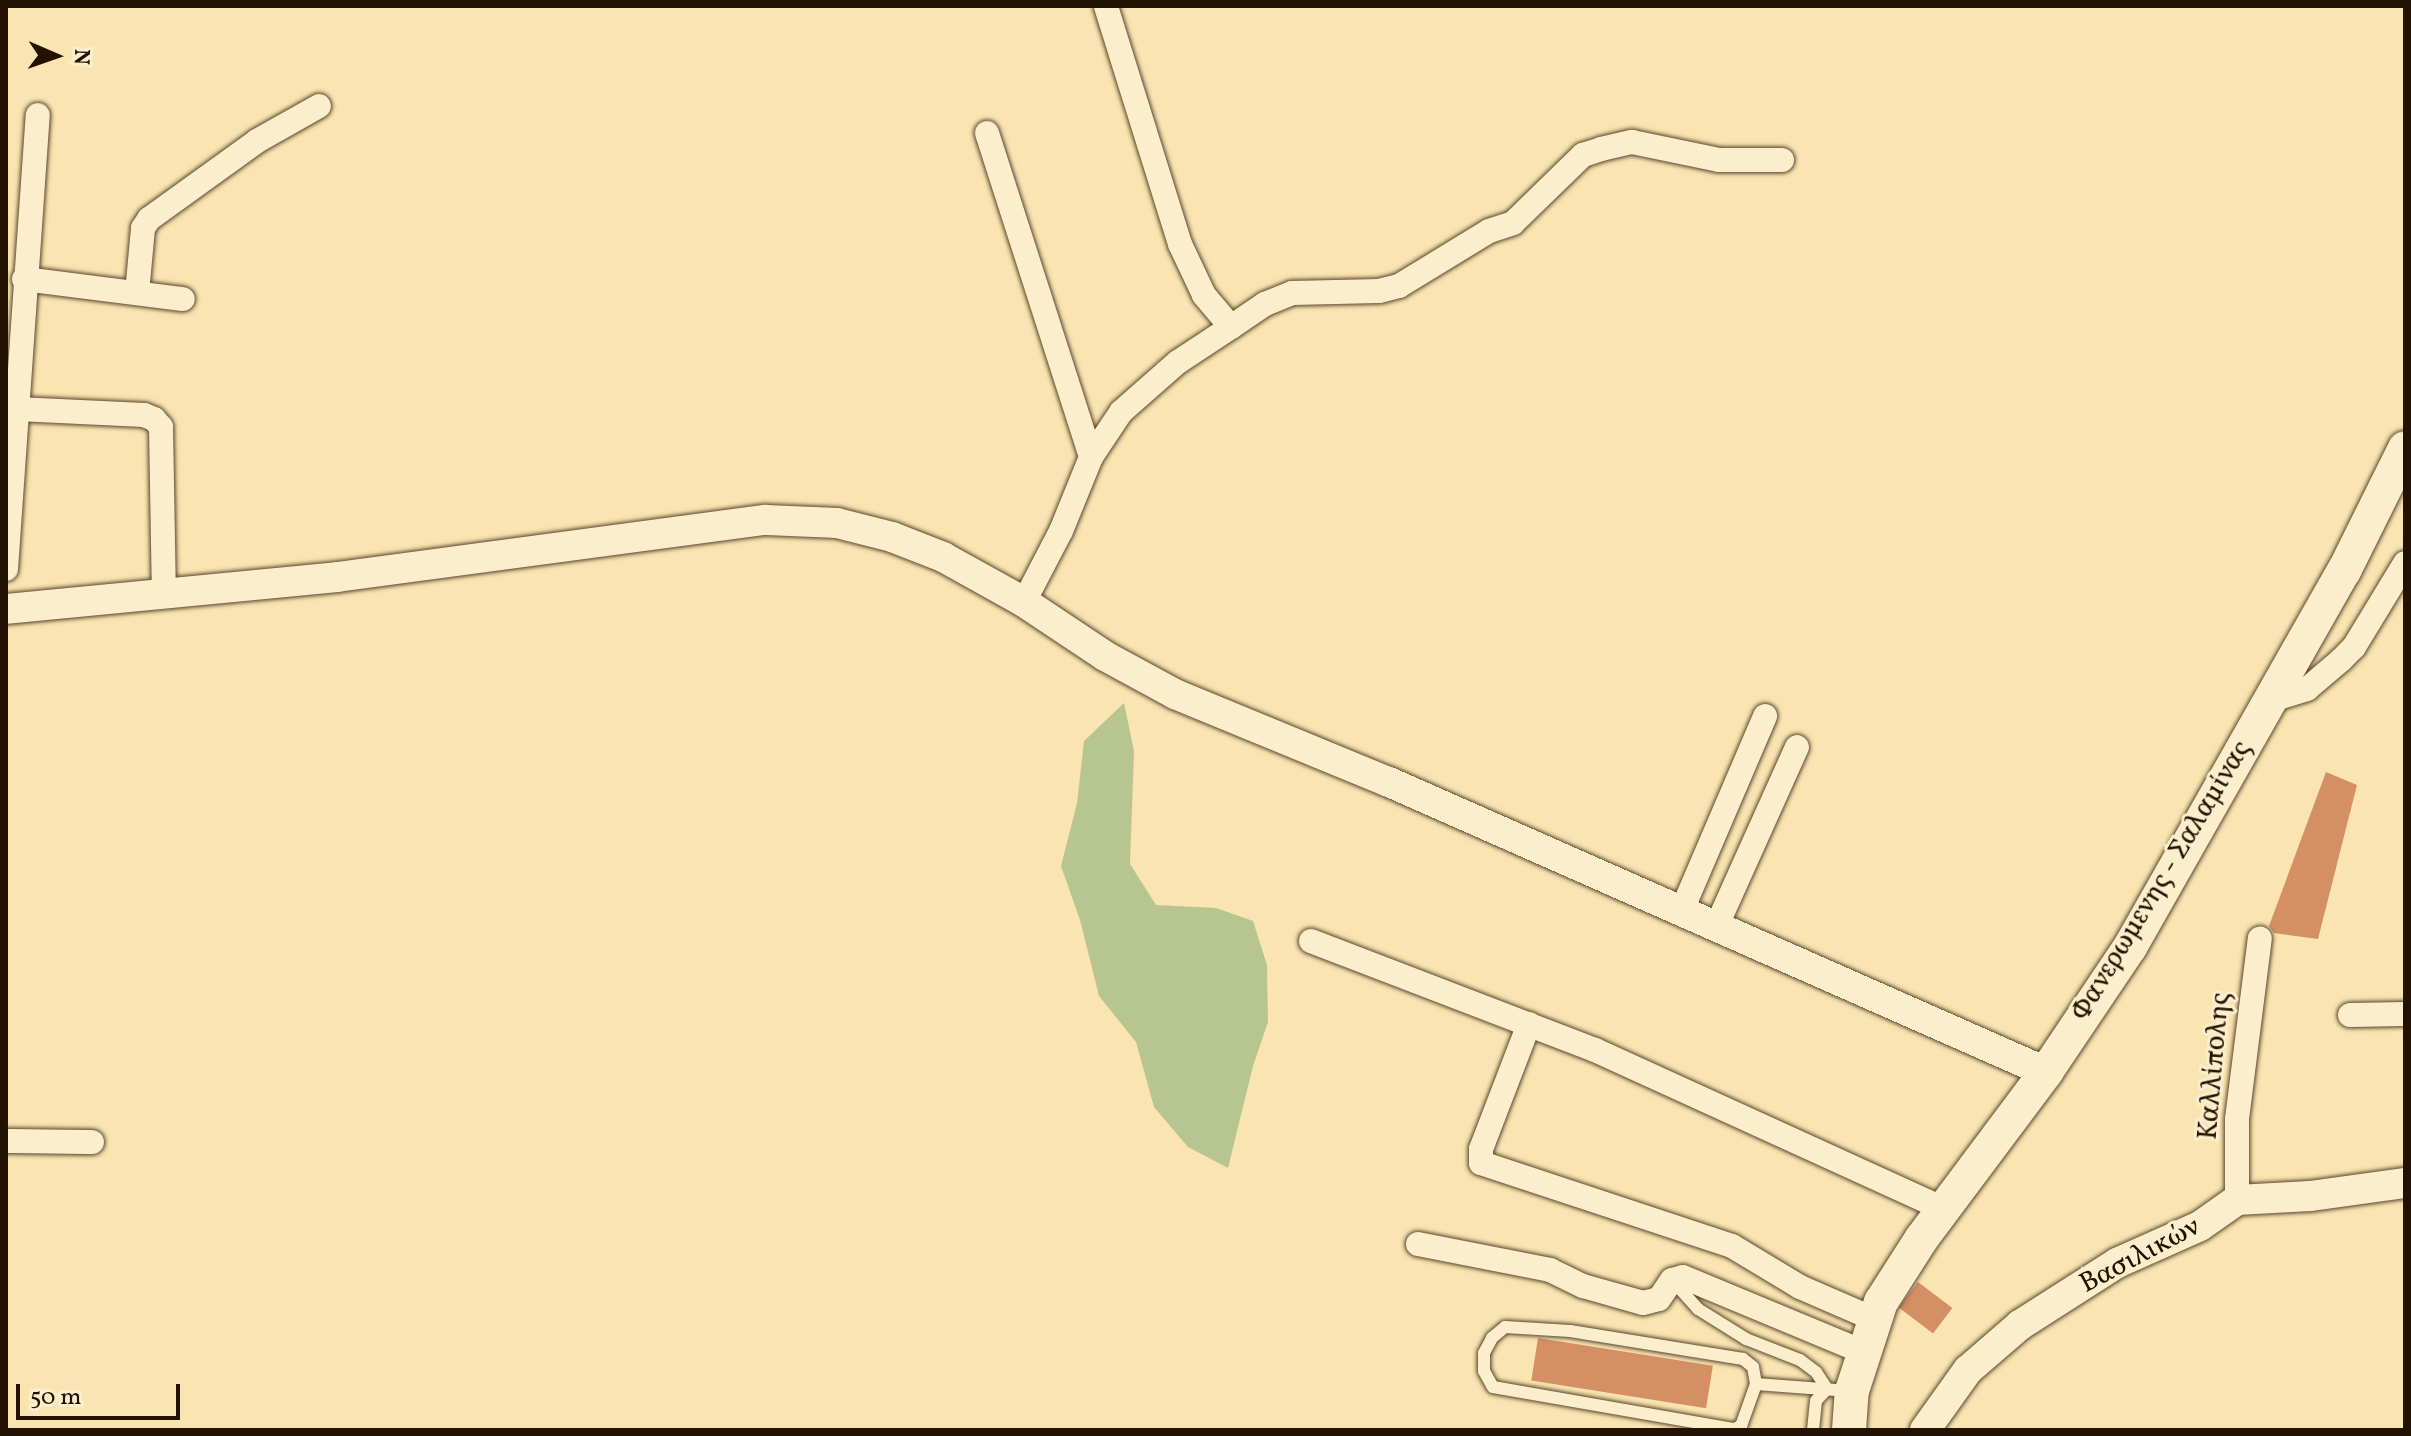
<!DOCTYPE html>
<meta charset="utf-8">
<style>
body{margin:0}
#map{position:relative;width:2411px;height:1436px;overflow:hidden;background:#fae4b1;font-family:Vollkorn,serif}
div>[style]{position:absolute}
.green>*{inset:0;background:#b7c591}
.building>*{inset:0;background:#d48f65;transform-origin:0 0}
.roads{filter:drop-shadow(0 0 2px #59462c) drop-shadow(0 0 2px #59462c)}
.service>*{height:12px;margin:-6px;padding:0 6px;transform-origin:6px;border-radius:6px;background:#fcedcc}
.minor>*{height:24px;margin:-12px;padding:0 12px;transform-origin:12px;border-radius:12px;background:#fcedcc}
.tertiary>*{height:30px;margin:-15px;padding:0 15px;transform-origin:15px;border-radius:15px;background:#fcedcc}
.secondary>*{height:34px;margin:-17px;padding:0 17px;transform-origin:17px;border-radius:17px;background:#fcedcc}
span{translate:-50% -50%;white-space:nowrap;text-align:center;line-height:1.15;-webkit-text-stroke:6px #fcedcc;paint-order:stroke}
.street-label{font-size:28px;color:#231200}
.frame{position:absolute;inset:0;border:8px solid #231200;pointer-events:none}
.north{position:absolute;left:16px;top:16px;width:80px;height:80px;-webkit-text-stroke:6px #fcedcc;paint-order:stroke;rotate:92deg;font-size:22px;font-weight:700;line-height:32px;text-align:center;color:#231200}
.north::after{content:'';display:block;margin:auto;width:28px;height:36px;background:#231200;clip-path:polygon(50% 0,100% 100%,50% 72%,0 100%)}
.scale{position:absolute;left:16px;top:1384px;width:164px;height:36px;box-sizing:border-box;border:4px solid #231200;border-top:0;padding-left:10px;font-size:24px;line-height:28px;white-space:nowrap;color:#231200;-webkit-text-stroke:6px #fcedcc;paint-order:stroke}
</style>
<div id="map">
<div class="green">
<div style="clip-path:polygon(1124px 703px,1134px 751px,1130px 864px,1156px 905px,1216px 908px,1253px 921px,1267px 965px,1268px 1022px,1253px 1066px,1228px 1168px,1188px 1147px,1154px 1107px,1136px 1042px,1099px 996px,1080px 920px,1061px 866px,1077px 803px,1084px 741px)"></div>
</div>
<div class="building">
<div style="clip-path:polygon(2326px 772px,2357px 785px,2318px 939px,2274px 933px,2269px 926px)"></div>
<div style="left:1918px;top:1282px;width:43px;height:32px;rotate:37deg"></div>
<div style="left:1538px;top:1338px;width:177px;height:43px;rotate:9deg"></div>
</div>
<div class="roads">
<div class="service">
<div style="left:1672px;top:1280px;width:39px;rotate:48deg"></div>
<div style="left:1698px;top:1309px;width:57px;rotate:32deg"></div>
<div style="left:1746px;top:1339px;width:58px;rotate:21.3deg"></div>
<div style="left:1800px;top:1360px;width:20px;rotate:37deg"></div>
<div style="left:1816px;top:1372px;width:20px;rotate:57deg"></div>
<div style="left:1827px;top:1389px;width:16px;rotate:133deg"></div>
<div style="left:1816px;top:1401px;width:29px;rotate:96deg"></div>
<div style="left:1756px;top:1384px;width:17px;rotate:-100deg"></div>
<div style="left:1753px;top:1367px;width:13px;rotate:-141deg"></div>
<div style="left:1743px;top:1359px;width:175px;rotate:-170.8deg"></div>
<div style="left:1570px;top:1331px;width:65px;rotate:-176.5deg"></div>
<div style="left:1505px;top:1327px;width:17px;rotate:140deg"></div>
<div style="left:1492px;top:1338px;width:17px;rotate:118deg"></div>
<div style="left:1484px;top:1353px;width:18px;rotate:90deg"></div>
<div style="left:1484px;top:1371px;width:18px;rotate:61deg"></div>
<div style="left:1493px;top:1387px;width:245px;rotate:9.9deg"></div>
<div style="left:1734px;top:1429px;width:8px;rotate:-23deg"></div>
<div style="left:1741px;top:1426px;width:45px;rotate:-70.3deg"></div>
<div style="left:1756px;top:1384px;width:93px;rotate:4.3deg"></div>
</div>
<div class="minor">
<div style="left:987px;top:133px;width:340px;rotate:72.2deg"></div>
<div style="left:24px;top:279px;width:160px;rotate:7.2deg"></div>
<div style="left:137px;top:293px;width:65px;rotate:-84.7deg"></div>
<div style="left:143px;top:228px;width:11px;rotate:-56deg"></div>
<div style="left:149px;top:219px;width:133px;rotate:-35.8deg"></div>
<div style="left:257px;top:141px;width:71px;rotate:-29.4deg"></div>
<div style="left:1231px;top:327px;width:41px;rotate:-34.1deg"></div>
<div style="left:1265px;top:304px;width:29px;rotate:-22deg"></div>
<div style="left:1292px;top:293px;width:87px;rotate:-1.3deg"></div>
<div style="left:1379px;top:291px;width:21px;rotate:-14deg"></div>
<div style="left:1399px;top:286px;width:105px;rotate:-31.4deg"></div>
<div style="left:1489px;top:231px;width:25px;rotate:-18deg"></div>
<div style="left:1513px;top:223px;width:98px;rotate:-44.2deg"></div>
<div style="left:1583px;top:155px;width:19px;rotate:-18deg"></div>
<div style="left:1601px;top:149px;width:32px;rotate:-13deg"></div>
<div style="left:1632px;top:142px;width:89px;rotate:11.7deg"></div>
<div style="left:1719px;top:160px;width:63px"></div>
<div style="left:17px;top:409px;width:127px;rotate:2.7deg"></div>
<div style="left:144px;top:415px;width:11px;rotate:22deg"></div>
<div style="left:154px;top:419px;width:11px;rotate:49deg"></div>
<div style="left:161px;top:427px;width:167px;rotate:89deg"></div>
<div style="left:6px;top:569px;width:455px;rotate:-86deg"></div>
<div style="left:1024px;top:602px;width:80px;rotate:-62.5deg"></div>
<div style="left:1061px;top:531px;width:80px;rotate:-67.9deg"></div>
<div style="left:1091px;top:457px;width:54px;rotate:-56.3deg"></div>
<div style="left:1121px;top:412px;width:76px;rotate:-41.3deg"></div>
<div style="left:1178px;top:362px;width:64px;rotate:-33.4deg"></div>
<div style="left:1231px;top:327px;width:42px;rotate:-130.2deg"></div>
<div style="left:1204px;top:295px;width:56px;rotate:-115.2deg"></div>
<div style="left:1180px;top:244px;width:249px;rotate:-107.3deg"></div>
<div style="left:2268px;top:701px;width:41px;rotate:-17.1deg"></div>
<div style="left:2307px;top:689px;width:45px;rotate:-40.5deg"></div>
<div style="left:2341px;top:660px;width:18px;rotate:-45deg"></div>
<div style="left:2354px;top:647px;width:98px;rotate:-58.7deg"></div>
<div style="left:1682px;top:910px;width:211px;rotate:-66.8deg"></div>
<div style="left:1717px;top:925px;width:195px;rotate:-65.8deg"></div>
<div style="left:1311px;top:941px;width:304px;rotate:21deg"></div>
<div style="left:1595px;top:1050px;width:384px;rotate:24.5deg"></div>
<div style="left:2350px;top:1015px;width:55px;rotate:-1deg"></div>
<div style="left:1529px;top:1024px;width:134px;rotate:111deg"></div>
<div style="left:1481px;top:1149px;width:14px;rotate:90deg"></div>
<div style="left:1481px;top:1163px;width:264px;rotate:18.3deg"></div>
<div style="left:1732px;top:1246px;width:79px;rotate:31.1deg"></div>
<div style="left:1800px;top:1287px;width:81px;rotate:23.4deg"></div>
<div style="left:6px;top:1141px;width:86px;rotate:0.7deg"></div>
<div style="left:2237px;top:1200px;width:81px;rotate:-90deg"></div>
<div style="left:2237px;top:1119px;width:182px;rotate:-82.8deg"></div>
<div style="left:1418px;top:1244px;width:135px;rotate:11.1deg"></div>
<div style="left:1550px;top:1270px;width:37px;rotate:26deg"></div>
<div style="left:1583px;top:1286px;width:62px;rotate:15.8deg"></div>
<div style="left:1643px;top:1303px;width:16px;rotate:-14deg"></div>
<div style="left:1659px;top:1299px;width:23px;rotate:-56deg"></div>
<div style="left:1672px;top:1280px;width:11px;rotate:-15deg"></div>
<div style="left:1683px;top:1277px;width:195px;rotate:22.6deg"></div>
</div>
<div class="tertiary">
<div style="left:6px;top:609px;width:333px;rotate:-5.5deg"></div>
<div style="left:337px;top:577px;width:433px;rotate:-7.6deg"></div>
<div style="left:766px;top:520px;width:71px;rotate:2.4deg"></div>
<div style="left:837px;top:523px;width:57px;rotate:14.3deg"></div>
<div style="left:892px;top:537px;width:55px;rotate:21.4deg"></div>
<div style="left:943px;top:557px;width:93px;rotate:29.1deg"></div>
<div style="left:1024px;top:602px;width:97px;rotate:33.7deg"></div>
<div style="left:1105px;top:656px;width:80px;rotate:28.5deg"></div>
<div style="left:1175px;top:694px;width:231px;rotate:22.4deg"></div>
<div style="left:1389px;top:782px;width:718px;rotate:23.82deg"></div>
<div style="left:1925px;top:1430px;width:74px;rotate:-54.4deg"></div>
<div style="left:1968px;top:1370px;width:69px;rotate:-40.9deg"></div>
<div style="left:2020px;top:1325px;width:115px;rotate:-32.6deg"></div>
<div style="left:2117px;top:1263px;width:91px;rotate:-24deg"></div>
<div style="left:2200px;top:1226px;width:45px;rotate:-35.1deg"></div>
<div style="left:2237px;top:1200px;width:73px;rotate:-3.1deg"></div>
<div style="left:2310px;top:1196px;width:96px;rotate:-7.8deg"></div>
</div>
<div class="secondary">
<div style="left:1849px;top:1430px;width:39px;rotate:-86deg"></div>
<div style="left:1852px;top:1391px;width:94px;rotate:-72deg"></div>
<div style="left:1881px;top:1302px;width:76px;rotate:-57.4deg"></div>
<div style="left:1922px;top:1238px;width:207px;rotate:-53.2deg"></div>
<div style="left:2046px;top:1072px;width:151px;rotate:-56.1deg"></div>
<div style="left:2130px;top:947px;width:433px;rotate:-60.4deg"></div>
<div style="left:2344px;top:571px;width:137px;rotate:-63.6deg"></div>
</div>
</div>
<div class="street-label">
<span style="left:2162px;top:881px;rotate:-59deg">Φανερωμενης - Σαλαμίνας</span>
<span style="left:2215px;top:1066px;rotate:-85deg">Καλλίπολης</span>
<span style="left:2140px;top:1256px;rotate:-28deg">Βασιλικών</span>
</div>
<div class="frame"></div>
<div class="north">N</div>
<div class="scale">50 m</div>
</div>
